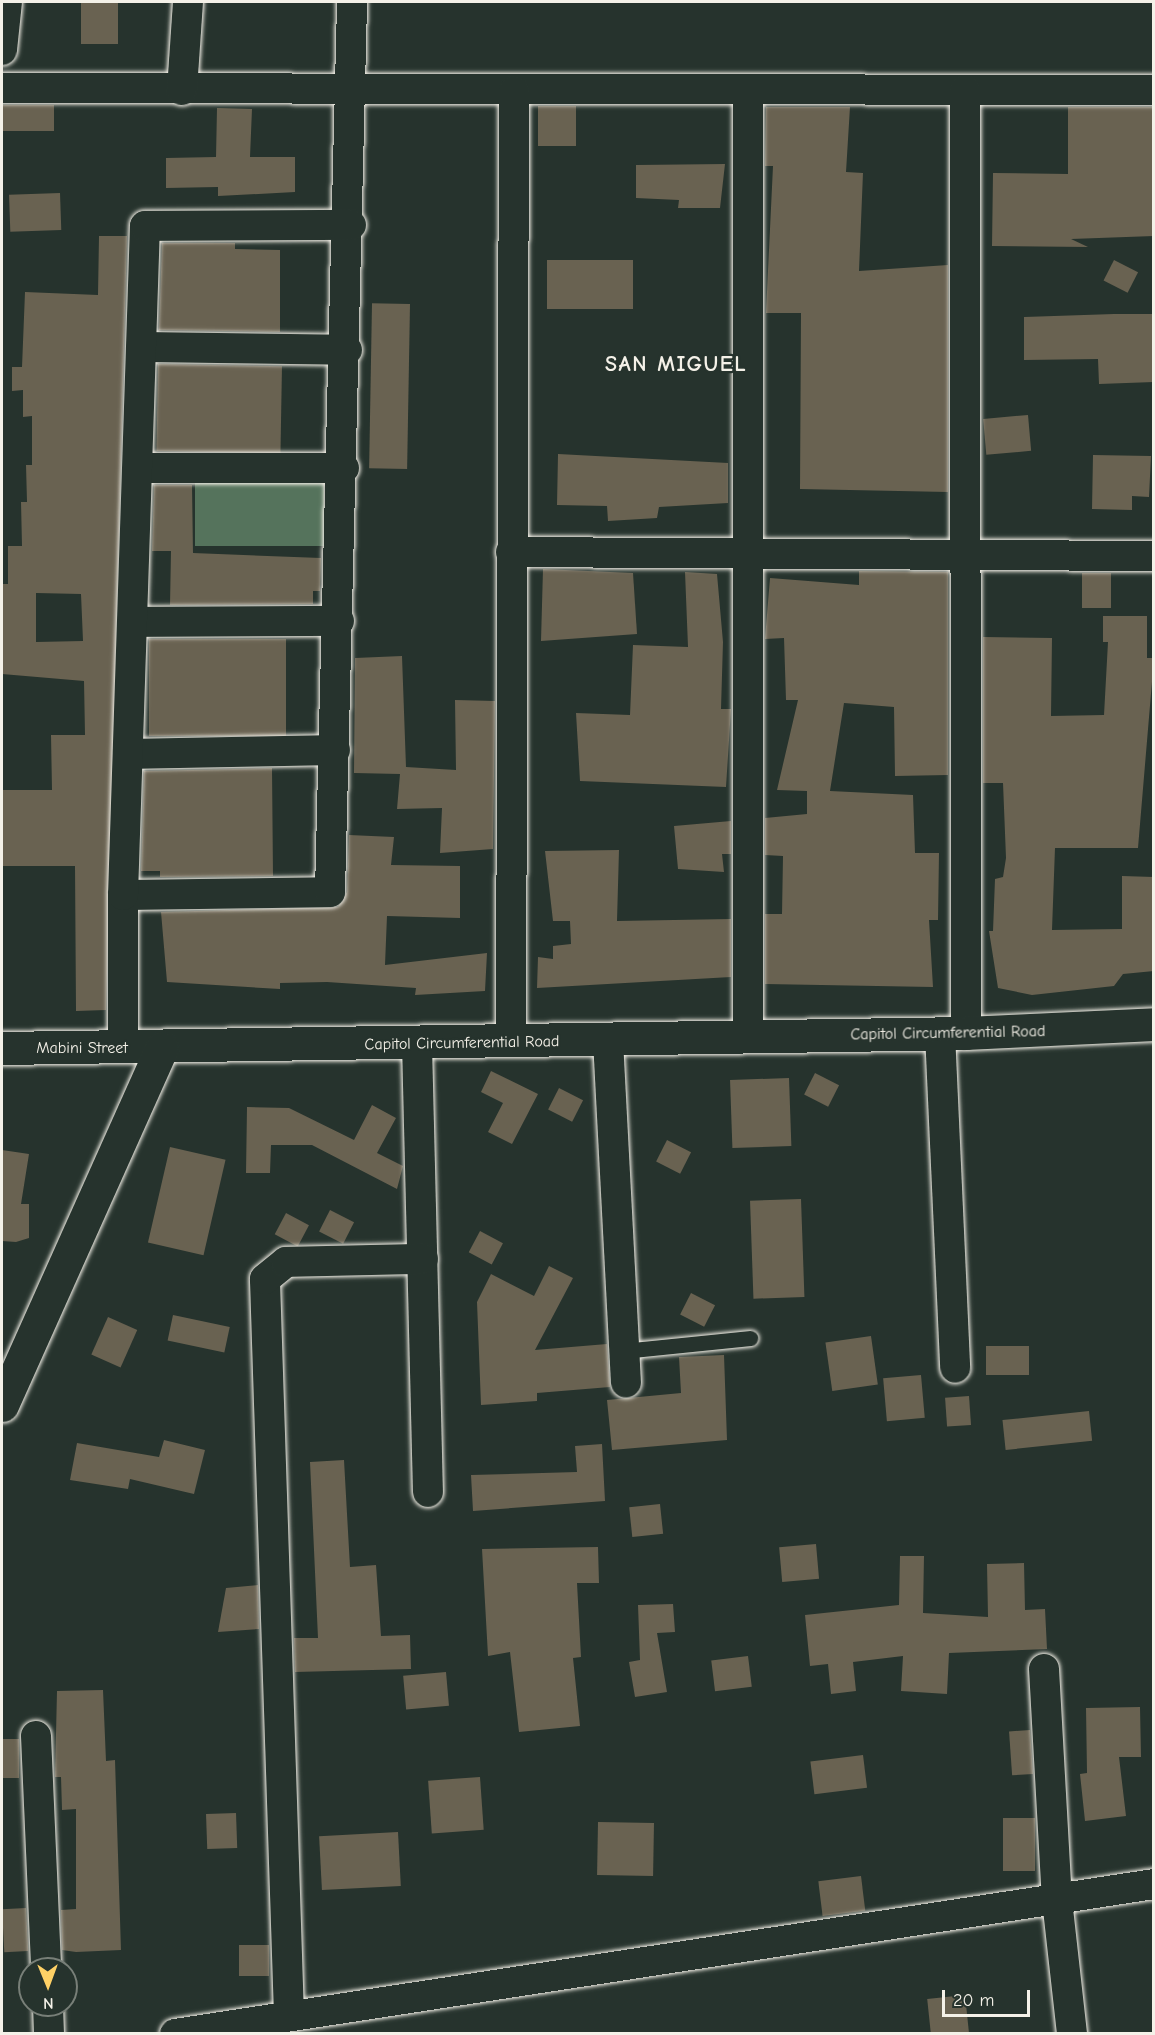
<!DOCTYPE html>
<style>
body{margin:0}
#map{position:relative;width:1155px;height:2035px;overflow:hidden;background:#26332d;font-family:"Comic Neue",sans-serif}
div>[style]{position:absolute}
.green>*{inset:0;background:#55735c;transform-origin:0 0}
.building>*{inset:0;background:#696251;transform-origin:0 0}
.roads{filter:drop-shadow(0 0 2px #f4f1e8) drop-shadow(0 0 2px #f4f1e8)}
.service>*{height:15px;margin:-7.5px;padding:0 7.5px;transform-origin:7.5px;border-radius:7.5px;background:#26332d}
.minor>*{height:30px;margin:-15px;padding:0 15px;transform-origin:15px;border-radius:15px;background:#26332d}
.secondary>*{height:33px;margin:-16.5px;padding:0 16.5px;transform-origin:16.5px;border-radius:16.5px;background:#26332d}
span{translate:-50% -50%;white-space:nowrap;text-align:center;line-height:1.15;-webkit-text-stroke:4.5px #26332d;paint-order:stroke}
.street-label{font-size:16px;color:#f4f1e8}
.district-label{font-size:22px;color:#f4f1e8;font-weight:700;letter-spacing:1.5px}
.frame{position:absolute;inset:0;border:3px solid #f4f1e8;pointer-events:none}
.north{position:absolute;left:18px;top:1957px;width:60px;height:60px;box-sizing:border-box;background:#26332d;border:2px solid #787f78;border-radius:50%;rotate:179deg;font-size:16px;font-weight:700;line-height:24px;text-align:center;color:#f4f1e8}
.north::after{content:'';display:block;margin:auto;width:21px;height:27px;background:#ffd166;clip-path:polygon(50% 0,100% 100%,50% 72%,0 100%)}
.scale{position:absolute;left:942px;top:1990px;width:88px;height:27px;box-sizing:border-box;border:3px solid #f4f1e8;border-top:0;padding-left:8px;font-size:18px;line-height:21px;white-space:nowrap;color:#f4f1e8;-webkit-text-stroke:4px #26332d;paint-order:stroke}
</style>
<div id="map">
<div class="green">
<div style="left:195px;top:479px;width:129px;height:67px"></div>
</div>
<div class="building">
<div style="left:81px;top:2px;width:37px;height:42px"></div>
<div style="left:2px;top:105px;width:52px;height:26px"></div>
<div style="left:538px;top:106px;width:38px;height:40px"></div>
<div style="clip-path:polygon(766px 107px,850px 107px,846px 172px,863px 173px,859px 271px,948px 265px,948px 492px,800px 489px,801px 313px,766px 313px,773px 166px,765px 166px)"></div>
<div style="clip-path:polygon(1068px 107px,1154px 107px,1154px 236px,1071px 239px,1088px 247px,992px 246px,993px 173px,1068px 174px)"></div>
<div style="clip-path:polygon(217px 108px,252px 109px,250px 157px,295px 157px,295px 192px,218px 196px,218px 187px,166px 188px,166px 158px,216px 157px)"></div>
<div style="clip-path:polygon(725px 164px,720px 208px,678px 208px,679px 200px,636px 198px,636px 165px)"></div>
<div style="left:60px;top:193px;width:37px;height:51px;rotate:88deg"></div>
<div style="clip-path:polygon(evenodd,99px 236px,127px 236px,106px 1010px,76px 1011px,75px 866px,2px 866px,2px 790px,52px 790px,51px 735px,85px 735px,84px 681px,2px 674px,2px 584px,8px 584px,8px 546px,22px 546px,21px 502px,27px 502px,26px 465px,32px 465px,32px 416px,23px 417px,23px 390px,12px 391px,12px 367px,22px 367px,25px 292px,98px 295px,99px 236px,36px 593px,81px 594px,83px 641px,36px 642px,36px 593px)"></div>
<div style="clip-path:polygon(162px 243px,235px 243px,235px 249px,280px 250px,280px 332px,159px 330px)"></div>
<div style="left:547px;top:260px;width:86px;height:49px"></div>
<div style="left:1114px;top:260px;width:27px;height:23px;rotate:27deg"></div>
<div style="left:410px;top:304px;width:165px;height:38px;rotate:91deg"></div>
<div style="clip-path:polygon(1114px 314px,1154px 314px,1154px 382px,1099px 384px,1098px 359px,1024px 360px,1024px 317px)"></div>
<div style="left:158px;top:364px;width:124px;height:87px;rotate:1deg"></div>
<div style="left:1028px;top:415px;width:36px;height:45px;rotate:85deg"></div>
<div style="clip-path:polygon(558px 454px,728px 463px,728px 503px,659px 507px,657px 518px,608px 521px,607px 506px,557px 505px)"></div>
<div style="clip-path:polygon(1093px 455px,1151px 456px,1149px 497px,1132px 496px,1132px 510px,1092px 509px)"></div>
<div style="clip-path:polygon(154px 485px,192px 485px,193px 553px,321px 558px,320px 591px,313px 591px,313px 604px,170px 605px,171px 551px,152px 551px)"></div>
<div style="clip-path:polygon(543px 569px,633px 573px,637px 634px,541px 641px)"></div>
<div style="clip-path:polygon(859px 571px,948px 572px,948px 775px,895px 776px,894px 707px,844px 703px,830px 791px,913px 795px,915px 853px,939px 853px,938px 920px,929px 920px,933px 987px,765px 984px,765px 914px,782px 914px,783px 856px,765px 855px,765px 818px,807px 814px,807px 791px,777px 790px,798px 700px,786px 700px,784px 638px,765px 639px,770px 578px,859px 585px)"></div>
<div style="clip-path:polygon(685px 572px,717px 574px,723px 642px,721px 709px,731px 709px,726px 787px,580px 781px,576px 713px,630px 715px,633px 645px,688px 647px)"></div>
<div style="left:1082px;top:573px;width:29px;height:35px"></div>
<div style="clip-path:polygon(1103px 616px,1147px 616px,1147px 658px,1154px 658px,1138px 848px,1055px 848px,1052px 930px,1122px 929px,1122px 876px,1154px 877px,1154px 971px,1123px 974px,1114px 986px,1032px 995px,998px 988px,989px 931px,993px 931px,995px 879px,1003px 877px,1006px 858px,1003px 783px,983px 783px,983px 637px,1052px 638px,1051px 716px,1104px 715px,1108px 642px,1103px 642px)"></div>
<div style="left:149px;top:639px;width:137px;height:97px"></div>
<div style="clip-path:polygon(402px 656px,406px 767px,456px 770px,455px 700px,495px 701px,493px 849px,440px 853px,442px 808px,397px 809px,400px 774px,354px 773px,355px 658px)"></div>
<div style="clip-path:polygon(272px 768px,273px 876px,160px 877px,160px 871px,141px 871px,144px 771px)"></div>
<div style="clip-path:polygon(731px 821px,731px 854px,722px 854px,724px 872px,678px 869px,674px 826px)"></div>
<div style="clip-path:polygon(349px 835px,394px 837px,391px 865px,460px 866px,460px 918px,387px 916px,385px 965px,487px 953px,485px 991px,415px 995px,416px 988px,327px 982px,280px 983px,280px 989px,167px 982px,161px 912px,338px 907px,347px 892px)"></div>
<div style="clip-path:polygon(619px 850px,617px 921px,731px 919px,731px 977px,537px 988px,538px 957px,553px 959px,553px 946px,571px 944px,570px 921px,553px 921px,545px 851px)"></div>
<div style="clip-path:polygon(491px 1071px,538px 1094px,512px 1144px,488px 1132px,503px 1103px,481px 1092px)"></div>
<div style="left:815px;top:1073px;width:27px;height:24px;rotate:27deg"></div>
<div style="left:789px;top:1078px;width:68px;height:59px;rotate:88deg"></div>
<div style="left:559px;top:1088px;width:27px;height:24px;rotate:27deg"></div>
<div style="clip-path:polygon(372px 1105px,396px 1118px,377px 1153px,403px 1166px,397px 1189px,312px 1145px,271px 1145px,270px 1173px,246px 1173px,247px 1107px,289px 1108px,354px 1140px)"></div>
<div style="left:667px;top:1140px;width:27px;height:24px;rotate:27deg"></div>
<div style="left:170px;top:1147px;width:57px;height:98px;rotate:13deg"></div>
<div style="clip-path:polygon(2px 1150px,29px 1154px,21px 1204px,29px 1204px,29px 1238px,16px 1242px,2px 1241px)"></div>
<div style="left:801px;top:1199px;width:98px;height:51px;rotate:88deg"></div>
<div style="left:330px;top:1210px;width:27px;height:24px;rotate:27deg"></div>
<div style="left:286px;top:1213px;width:26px;height:24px;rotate:28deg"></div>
<div style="left:480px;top:1231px;width:26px;height:24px;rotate:28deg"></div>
<div style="clip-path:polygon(549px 1266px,573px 1278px,535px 1350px,607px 1344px,610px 1387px,537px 1393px,537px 1401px,481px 1405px,477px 1302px,491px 1274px,534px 1296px)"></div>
<div style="left:691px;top:1293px;width:27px;height:24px;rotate:27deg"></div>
<div style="left:173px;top:1315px;width:58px;height:26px;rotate:12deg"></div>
<div style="left:108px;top:1317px;width:32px;height:41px;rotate:24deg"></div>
<div style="left:871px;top:1336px;width:49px;height:46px;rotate:82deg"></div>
<div style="left:986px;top:1346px;width:43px;height:29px"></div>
<div style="clip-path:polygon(724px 1355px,727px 1440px,612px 1450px,607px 1400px,681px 1393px,679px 1357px)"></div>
<div style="left:921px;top:1375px;width:43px;height:38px;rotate:85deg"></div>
<div style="left:969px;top:1396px;width:29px;height:24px;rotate:86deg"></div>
<div style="left:1089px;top:1411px;width:30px;height:87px;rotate:84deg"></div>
<div style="clip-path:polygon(164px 1440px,205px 1450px,194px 1494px,130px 1479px,128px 1489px,70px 1480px,77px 1443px,159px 1457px)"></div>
<div style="clip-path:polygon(602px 1444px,605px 1501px,473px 1511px,471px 1475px,577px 1472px,575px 1446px)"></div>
<div style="clip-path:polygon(344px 1460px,350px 1567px,376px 1565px,381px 1636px,410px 1635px,411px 1669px,295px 1672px,294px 1638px,318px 1638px,310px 1462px)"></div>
<div style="left:660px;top:1504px;width:30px;height:31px;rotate:84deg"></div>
<div style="left:816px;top:1544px;width:35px;height:37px;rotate:85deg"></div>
<div style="clip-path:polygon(598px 1547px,599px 1583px,577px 1583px,581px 1657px,573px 1658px,580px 1726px,519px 1732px,510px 1652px,488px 1656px,482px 1549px)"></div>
<div style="clip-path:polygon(900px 1556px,924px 1556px,923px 1613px,988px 1617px,987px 1564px,1024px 1563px,1025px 1610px,1045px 1609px,1047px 1649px,949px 1653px,947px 1694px,901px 1691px,903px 1656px,853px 1662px,856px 1691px,831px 1694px,828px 1664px,810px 1666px,805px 1615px,899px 1605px)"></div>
<div style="clip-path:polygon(258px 1585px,259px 1629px,218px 1632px,226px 1588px)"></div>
<div style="clip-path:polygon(673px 1604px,675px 1632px,657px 1633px,667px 1692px,635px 1697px,629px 1662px,640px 1660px,638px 1605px)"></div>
<div style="left:748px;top:1656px;width:31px;height:37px;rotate:83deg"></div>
<div style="left:446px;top:1672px;width:34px;height:43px;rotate:85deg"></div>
<div style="clip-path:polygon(103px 1690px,106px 1761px,115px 1760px,121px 1950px,76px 1952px,62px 1950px,61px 1910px,76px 1909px,76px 1809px,62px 1810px,61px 1777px,55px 1777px,57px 1691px)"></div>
<div style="clip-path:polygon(1140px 1707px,1141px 1757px,1119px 1757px,1126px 1816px,1085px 1821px,1080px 1774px,1087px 1773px,1086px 1708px)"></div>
<div style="left:1030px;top:1730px;width:44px;height:21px;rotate:86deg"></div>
<div style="left:2px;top:1739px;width:17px;height:39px"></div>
<div style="left:863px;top:1755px;width:33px;height:53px;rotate:83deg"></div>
<div style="left:480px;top:1777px;width:53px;height:52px;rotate:86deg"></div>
<div style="left:236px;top:1813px;width:35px;height:30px;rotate:88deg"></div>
<div style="left:1003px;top:1818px;width:32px;height:53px"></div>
<div style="left:598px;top:1822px;width:56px;height:53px;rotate:1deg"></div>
<div style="left:398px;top:1832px;width:54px;height:79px;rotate:87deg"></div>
<div style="left:861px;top:1876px;width:35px;height:43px;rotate:83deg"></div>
<div style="left:26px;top:1908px;width:43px;height:24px;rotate:87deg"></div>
<div style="left:239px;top:1945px;width:30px;height:31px"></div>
<div style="left:965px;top:1995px;width:39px;height:38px;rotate:84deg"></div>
</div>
<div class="roads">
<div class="service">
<div style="left:623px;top:1351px;width:128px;rotate:-5.8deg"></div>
</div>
<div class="minor">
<div style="left:2px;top:50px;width:48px;rotate:-84.1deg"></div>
<div style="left:2px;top:88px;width:1152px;rotate:0.1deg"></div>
<div style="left:182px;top:90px;width:88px;rotate:-86.1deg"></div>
<div style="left:965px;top:90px;width:943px;rotate:89.94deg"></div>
<div style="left:142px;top:347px;width:205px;rotate:0.8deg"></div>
<div style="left:139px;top:468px;width:205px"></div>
<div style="left:511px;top:552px;width:643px;rotate:0.36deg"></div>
<div style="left:133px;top:622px;width:206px;rotate:-0.3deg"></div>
<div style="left:128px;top:754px;width:207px;rotate:-1.1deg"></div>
<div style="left:123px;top:895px;width:207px;rotate:-0.8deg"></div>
<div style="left:330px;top:892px;width:890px;rotate:-88.58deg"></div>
<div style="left:940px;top:1033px;width:335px;rotate:87.4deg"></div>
<div style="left:748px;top:1037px;width:946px;rotate:-90deg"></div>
<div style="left:608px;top:1040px;width:343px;rotate:87deg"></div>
<div style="left:511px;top:1042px;width:951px;rotate:-89.82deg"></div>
<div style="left:417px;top:1044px;width:448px;rotate:88.6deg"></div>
<div style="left:123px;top:1048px;width:153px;rotate:-90deg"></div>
<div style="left:123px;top:895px;width:669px;rotate:-88.12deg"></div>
<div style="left:145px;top:226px;width:206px;rotate:-0.3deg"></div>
<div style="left:1044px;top:1669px;width:231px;rotate:86.8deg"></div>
<div style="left:1057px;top:1900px;width:135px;rotate:83.6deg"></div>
<div style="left:36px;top:1736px;width:233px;rotate:87.5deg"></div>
<div style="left:48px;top:2005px;width:29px;rotate:88deg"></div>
<div style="left:289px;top:2016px;width:737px;rotate:-91.87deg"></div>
<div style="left:265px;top:1279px;width:27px;rotate:-39deg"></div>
<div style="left:286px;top:1262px;width:137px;rotate:-1.3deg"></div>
<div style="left:175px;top:2034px;width:990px;rotate:-8.71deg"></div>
</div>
<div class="secondary">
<div style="left:2px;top:1048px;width:964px;rotate:-0.89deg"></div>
<div style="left:966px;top:1033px;width:188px;rotate:-2.7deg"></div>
<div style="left:2px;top:1405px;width:391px;rotate:-65.9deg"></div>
</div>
</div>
<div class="street-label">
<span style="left:948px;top:1033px;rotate:-1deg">Capitol Circumferential Road</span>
<span style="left:462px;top:1043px;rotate:-1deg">Capitol Circumferential Road</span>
<span style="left:82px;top:1048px">Mabini Street</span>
</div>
<div class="district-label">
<span style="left:676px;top:365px">SAN MIGUEL</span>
</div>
<div class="frame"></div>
<div class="north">N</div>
<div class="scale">20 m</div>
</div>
